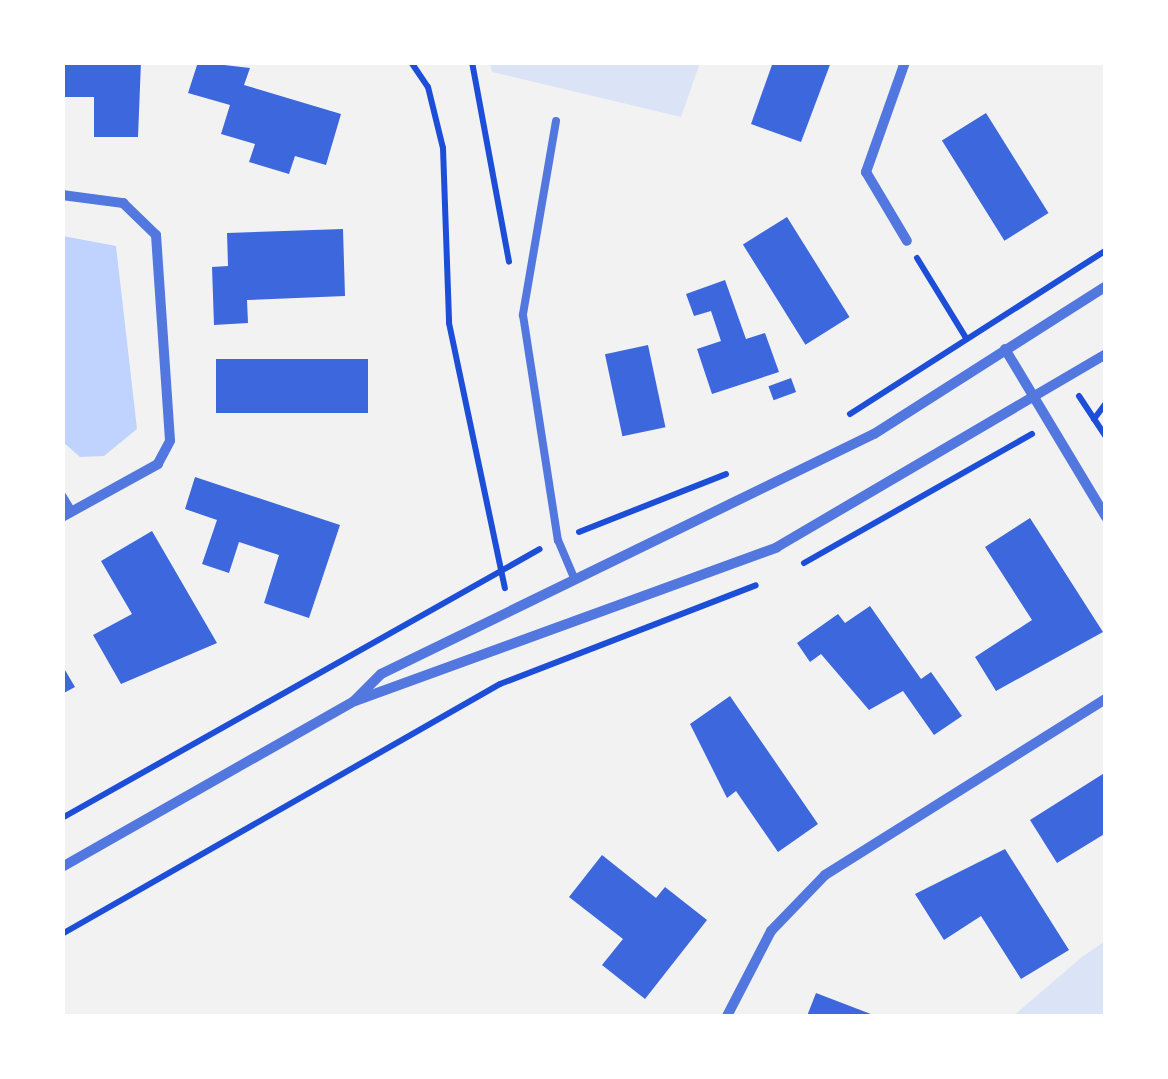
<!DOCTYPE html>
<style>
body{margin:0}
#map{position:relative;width:1168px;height:1079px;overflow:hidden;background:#f2f2f2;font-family:Signika,sans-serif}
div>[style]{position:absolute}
.green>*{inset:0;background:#dbe4f7}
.water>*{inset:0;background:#bfd3fe}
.building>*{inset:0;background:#3d67dc;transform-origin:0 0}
.path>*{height:6px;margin:-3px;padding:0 3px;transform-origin:3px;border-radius:3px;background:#1d4ed8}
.service>*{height:8px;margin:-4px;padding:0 4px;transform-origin:4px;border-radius:4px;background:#5277de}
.minor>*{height:10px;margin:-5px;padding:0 5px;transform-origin:5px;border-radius:5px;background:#5277de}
span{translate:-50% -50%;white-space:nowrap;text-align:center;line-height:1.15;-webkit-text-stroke:8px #fff;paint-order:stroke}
.frame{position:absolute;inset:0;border:65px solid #fff;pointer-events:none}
</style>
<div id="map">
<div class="green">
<div style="clip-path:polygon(490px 63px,490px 62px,700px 63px,681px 117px,492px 72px)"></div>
<div style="clip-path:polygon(1105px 941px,1105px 1016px,1013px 1016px,1082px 957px)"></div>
</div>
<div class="water">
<div style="clip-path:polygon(63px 236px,116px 246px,137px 429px,104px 456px,80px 457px,63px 442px)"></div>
</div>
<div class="building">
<div style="clip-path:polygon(62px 62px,141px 62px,138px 137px,94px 137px,94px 97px,62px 97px)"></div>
<div style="clip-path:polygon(198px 62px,250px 68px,244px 85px,341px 114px,326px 165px,295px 156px,289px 174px,249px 162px,255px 144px,221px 134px,230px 105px,188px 93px)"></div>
<div style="clip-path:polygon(773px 62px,831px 62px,801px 142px,751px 124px)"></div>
<div style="left:986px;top:113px;width:118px;height:52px;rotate:58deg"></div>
<div style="left:787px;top:217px;width:118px;height:52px;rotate:58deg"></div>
<div style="clip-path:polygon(343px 229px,345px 296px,247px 300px,248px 323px,214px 325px,212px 267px,228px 266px,227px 233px)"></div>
<div style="clip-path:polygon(725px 280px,746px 339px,765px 333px,779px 372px,712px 394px,697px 349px,721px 341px,711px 311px,694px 316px,686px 294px)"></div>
<div style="left:648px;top:345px;width:84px;height:44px;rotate:78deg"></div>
<div style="left:368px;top:359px;width:54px;height:152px;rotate:90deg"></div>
<div style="left:791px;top:378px;width:15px;height:24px;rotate:70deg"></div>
<div style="clip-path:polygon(195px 477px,340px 525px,309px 618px,264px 603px,279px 555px,239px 542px,229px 573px,202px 564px,217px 520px,185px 509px)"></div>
<div style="clip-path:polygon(1030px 518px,1103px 632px,996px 691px,975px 657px,1032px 620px,985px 547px)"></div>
<div style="clip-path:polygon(152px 531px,217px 643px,121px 684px,93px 635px,132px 614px,101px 561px)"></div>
<div style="clip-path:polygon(870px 606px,921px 679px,931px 672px,962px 716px,934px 735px,903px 691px,869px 710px,821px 654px,810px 662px,797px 643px,838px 614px,845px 623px)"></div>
<div style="clip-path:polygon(62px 665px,75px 687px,62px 694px)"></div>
<div style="clip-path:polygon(730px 696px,818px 824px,778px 852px,736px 791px,727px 798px,690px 724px)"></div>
<div style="clip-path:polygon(1106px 772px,1106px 833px,1057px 863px,1030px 820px)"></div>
<div style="clip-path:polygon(1005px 849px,1069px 950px,1021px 979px,981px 916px,944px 940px,915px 894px)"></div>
<div style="clip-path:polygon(602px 855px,656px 898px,665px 887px,707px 920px,645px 999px,602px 965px,623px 939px,569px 897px)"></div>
<div style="clip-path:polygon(816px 993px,876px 1016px,807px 1016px)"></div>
</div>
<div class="path">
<div style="left:411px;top:62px;width:30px;rotate:56deg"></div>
<div style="left:428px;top:87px;width:63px;rotate:76.2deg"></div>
<div style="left:443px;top:148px;width:175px;rotate:88deg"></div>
<div style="left:449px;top:323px;width:271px;rotate:78.1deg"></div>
<div style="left:472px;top:62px;width:203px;rotate:79.5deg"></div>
<div style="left:917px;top:258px;width:94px;rotate:58.5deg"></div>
<div style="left:1079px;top:396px;width:49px;rotate:56.6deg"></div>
<div style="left:850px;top:414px;width:304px;rotate:-32.6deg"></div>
<div style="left:1094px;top:419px;width:20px;rotate:-53deg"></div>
<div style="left:579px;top:532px;width:158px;rotate:-21.5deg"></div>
<div style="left:804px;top:563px;width:262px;rotate:-29.5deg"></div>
<div style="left:62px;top:818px;width:548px;rotate:-29.37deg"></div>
<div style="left:62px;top:934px;width:504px;rotate:-29.72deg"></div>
<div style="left:500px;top:684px;width:274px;rotate:-21.1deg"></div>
</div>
<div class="service">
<div style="left:556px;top:121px;width:197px;rotate:99.7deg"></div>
<div style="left:523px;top:315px;width:228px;rotate:81.2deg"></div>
<div style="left:558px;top:540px;width:39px;rotate:67deg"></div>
</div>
<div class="minor">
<div style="left:905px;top:62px;width:117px;rotate:109.5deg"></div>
<div style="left:866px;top:172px;width:80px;rotate:59.3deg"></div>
<div style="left:62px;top:195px;width:62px;rotate:7.5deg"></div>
<div style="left:123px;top:203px;width:46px;rotate:44.1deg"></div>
<div style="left:156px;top:235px;width:206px;rotate:86.1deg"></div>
<div style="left:170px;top:441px;width:26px;rotate:118deg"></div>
<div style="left:158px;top:464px;width:110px;rotate:151.1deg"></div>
<div style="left:1005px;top:349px;width:196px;rotate:59deg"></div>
<div style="left:62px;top:497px;width:17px;rotate:59deg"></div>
<div style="left:355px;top:701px;width:449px;rotate:-20deg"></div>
<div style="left:777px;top:547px;width:381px;rotate:-30.4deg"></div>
<div style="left:62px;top:867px;width:336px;rotate:-29.6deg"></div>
<div style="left:354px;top:701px;width:38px;rotate:-45deg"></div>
<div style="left:381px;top:674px;width:548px;rotate:-25.96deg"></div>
<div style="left:874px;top:434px;width:275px;rotate:-32.5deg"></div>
<div style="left:727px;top:1016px;width:96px;rotate:-62.6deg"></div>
<div style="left:771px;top:931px;width:78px;rotate:-46deg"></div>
<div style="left:825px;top:875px;width:332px;rotate:-32.1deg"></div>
</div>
<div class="frame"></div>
</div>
